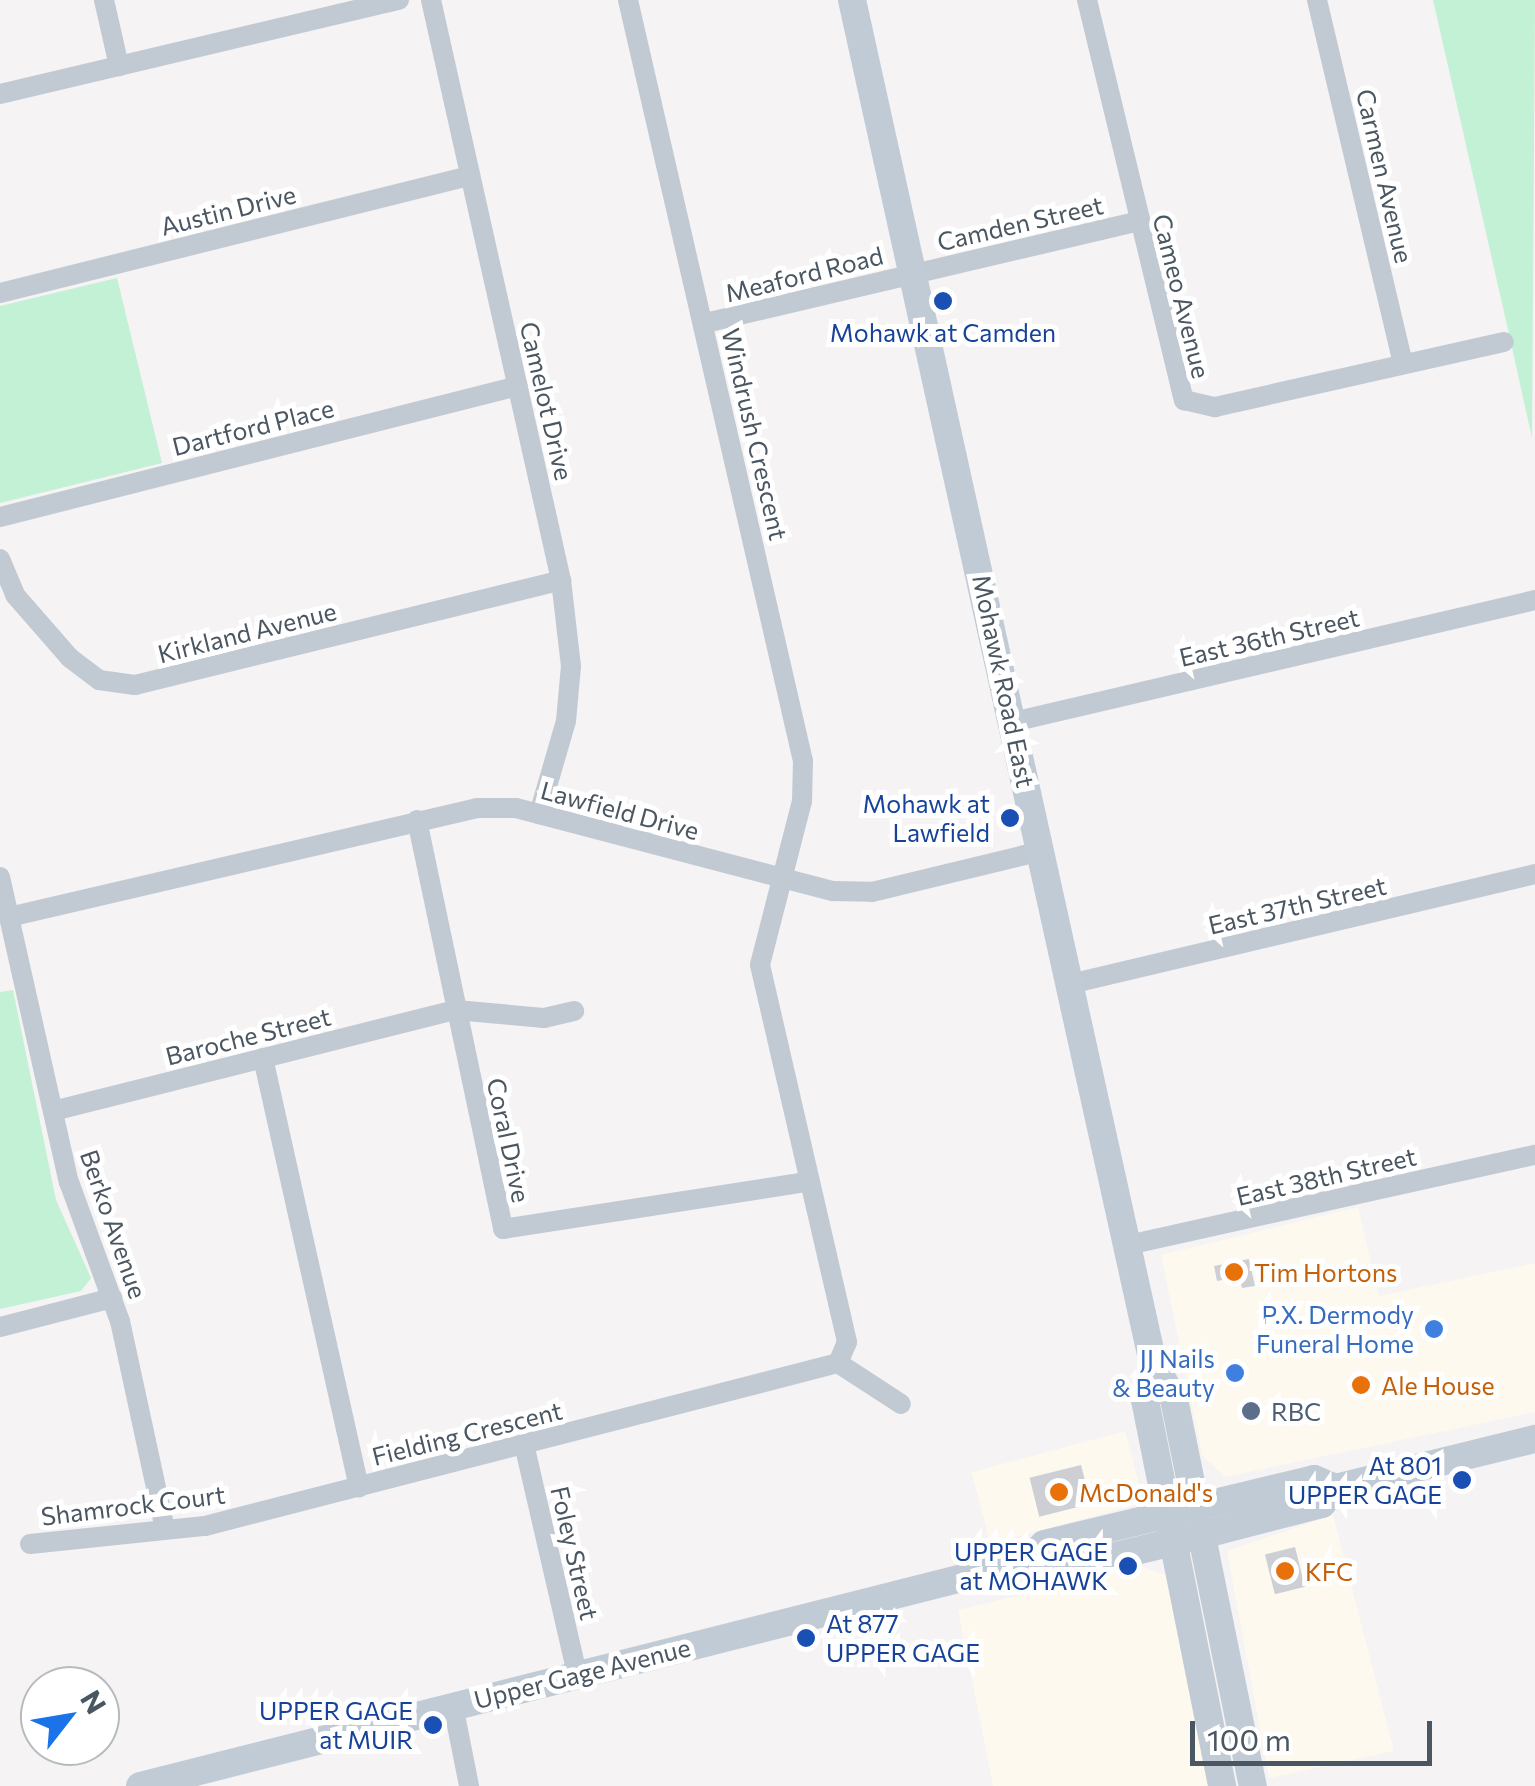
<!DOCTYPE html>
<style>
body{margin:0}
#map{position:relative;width:1535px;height:1786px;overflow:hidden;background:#f5f3f3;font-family:Commissioner,sans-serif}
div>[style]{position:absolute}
.commercial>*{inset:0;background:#fdf9ef;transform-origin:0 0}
.green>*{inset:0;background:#c3f1d5}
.building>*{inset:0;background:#cdcfd5;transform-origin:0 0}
.street>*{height:20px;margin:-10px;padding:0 10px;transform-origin:10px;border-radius:10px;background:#c1cad2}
.secondary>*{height:28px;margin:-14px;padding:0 14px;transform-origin:14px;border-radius:14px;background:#c1cbd6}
.dots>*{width:28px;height:28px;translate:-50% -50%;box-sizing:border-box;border:5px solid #fff;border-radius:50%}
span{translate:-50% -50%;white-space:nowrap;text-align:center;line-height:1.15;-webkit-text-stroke:10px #fff;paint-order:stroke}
.street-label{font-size:25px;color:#4a5661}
.transit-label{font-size:25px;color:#164399}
.right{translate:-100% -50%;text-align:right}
.left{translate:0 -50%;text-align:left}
.food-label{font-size:25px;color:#c56008}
.shop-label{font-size:25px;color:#366cbe}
.service-label{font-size:25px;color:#4e5e75}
.north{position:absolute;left:20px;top:1666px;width:100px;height:100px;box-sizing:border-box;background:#fff;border:2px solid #b7bbc0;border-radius:50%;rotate:59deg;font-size:28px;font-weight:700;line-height:40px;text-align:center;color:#4a5661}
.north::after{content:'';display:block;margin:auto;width:35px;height:45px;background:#1a73e8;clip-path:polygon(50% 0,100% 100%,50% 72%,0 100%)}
.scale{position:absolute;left:1190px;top:1721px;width:242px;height:45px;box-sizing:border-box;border:5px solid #4a5661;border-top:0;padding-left:12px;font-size:30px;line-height:35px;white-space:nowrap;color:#4a5661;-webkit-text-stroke:8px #fff;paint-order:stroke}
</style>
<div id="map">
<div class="commercial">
<div style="clip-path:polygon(1358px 1207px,1379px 1296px,1535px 1263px,1535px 1412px,1225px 1477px,1202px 1455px,1161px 1255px)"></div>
<div style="left:1125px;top:1431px;width:74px;height:159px;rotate:75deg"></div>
<div style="clip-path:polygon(1333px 1515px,1394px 1751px,1269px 1778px,1227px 1551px)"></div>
<div style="clip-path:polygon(1141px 1566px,1173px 1578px,1211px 1786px,993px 1786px,958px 1610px)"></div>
</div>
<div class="green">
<div style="clip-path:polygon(1433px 0,1535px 0,1532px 438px,1507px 325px)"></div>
<div style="clip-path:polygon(117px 278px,162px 463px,0 503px,0 306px)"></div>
<div style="clip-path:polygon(13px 990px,56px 1200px,91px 1278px,81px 1291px,0 1309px,0 992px)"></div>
</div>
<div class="building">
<div style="clip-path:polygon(1249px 1259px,1255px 1286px,1242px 1288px,1239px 1277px,1217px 1281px,1214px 1266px)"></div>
<div style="left:1081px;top:1465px;width:40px;height:53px;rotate:76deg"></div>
<div style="left:1295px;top:1547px;width:41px;height:31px;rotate:76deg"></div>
</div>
<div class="street">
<div style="left:104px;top:0;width:68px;rotate:77.2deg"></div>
<div style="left:431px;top:0;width:594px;rotate:77.37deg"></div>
<div style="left:561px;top:580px;width:87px;rotate:83.4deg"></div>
<div style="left:571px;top:666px;width:55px;rotate:95.2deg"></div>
<div style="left:566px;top:721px;width:97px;rotate:106.2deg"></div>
<div style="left:628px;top:0;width:781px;rotate:77.05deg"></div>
<div style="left:803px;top:761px;width:40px;rotate:91.4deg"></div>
<div style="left:802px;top:801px;width:169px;rotate:104.4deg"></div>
<div style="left:760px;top:965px;width:387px;rotate:77deg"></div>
<div style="left:847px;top:1342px;width:23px;rotate:113deg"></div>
<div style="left:1087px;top:0;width:412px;rotate:76.4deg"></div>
<div style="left:1184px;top:400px;width:32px;rotate:13deg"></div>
<div style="left:1215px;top:407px;width:296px;rotate:-12.7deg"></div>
<div style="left:1317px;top:0;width:373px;rotate:76.7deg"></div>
<div style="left:0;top:94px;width:410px;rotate:-13.3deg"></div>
<div style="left:0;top:293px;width:483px;rotate:-14deg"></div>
<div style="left:705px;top:323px;width:443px;rotate:-13.2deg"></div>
<div style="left:0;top:517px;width:534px;rotate:-14.19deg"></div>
<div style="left:0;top:559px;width:39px;rotate:67deg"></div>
<div style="left:15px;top:595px;width:84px;rotate:48.9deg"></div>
<div style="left:70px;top:658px;width:36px;rotate:37deg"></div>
<div style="left:99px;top:680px;width:36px;rotate:8deg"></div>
<div style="left:135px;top:685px;width:439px;rotate:-13.8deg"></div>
<div style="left:1013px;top:722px;width:536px;rotate:-13.15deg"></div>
<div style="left:417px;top:820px;width:418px;rotate:78.1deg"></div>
<div style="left:503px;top:1229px;width:306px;rotate:-8.8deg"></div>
<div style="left:0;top:877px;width:313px;rotate:77.3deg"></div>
<div style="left:69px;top:1182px;width:148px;rotate:69.9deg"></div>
<div style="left:120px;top:1321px;width:213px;rotate:77.8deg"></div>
<div style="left:9px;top:917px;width:481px;rotate:-13.1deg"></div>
<div style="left:477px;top:808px;width:39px"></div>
<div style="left:516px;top:808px;width:328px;rotate:14.7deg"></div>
<div style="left:833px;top:891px;width:39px;rotate:1deg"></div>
<div style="left:872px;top:892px;width:174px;rotate:-13.6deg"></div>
<div style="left:1070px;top:984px;width:478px;rotate:-13.3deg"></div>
<div style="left:263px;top:1058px;width:440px;rotate:77.4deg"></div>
<div style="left:53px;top:1111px;width:415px;rotate:-14.1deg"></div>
<div style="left:456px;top:1010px;width:88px;rotate:5.2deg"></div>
<div style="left:544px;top:1018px;width:31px;rotate:-13deg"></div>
<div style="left:1128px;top:1245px;width:417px;rotate:-12.5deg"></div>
<div style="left:0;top:1327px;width:116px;rotate:-14.5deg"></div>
<div style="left:524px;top:1444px;width:236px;rotate:77deg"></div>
<div style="left:30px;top:1544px;width:176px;rotate:-5.9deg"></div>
<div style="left:205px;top:1526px;width:654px;rotate:-14.44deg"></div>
<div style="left:838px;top:1363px;width:75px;rotate:33.1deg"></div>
<div style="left:453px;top:1705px;width:83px;rotate:78.8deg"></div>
</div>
<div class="secondary">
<div style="left:852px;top:0;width:1396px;rotate:77.55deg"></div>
<div style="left:1153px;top:1363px;width:42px;rotate:59.7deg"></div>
<div style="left:1174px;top:1399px;width:395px;rotate:78.5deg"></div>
<div style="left:1153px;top:1363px;width:38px;rotate:102deg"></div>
<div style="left:1145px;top:1400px;width:394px;rotate:78.7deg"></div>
<div style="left:1025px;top:1562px;width:29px;rotate:18deg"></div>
<div style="left:1053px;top:1571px;width:153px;rotate:-13.6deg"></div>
<div style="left:1202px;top:1535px;width:124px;rotate:-14.5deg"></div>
<div style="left:1322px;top:1504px;width:21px;rotate:-51deg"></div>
<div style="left:140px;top:1786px;width:913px;rotate:-14.2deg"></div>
<div style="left:1025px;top:1562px;width:26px;rotate:-43deg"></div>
<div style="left:1044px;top:1544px;width:278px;rotate:-13.5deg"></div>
<div style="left:1314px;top:1479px;width:23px;rotate:23deg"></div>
<div style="left:1335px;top:1488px;width:206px;rotate:-13.8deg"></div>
</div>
<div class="dots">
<div style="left:943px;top:301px;background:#1a4fb4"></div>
<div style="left:1010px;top:818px;background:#1a4fb4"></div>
<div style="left:1234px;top:1272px;background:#e8710a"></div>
<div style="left:1434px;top:1329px;background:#3f7fe0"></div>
<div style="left:1235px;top:1373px;background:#3f7fe0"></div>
<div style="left:1361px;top:1385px;background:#e8710a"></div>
<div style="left:1251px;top:1411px;background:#5c6f8a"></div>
<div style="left:1462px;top:1480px;background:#1a4fb4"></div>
<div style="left:1059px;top:1492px;background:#e8710a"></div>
<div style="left:1128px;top:1566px;background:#1a4fb4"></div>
<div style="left:1285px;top:1571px;background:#e8710a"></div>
<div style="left:806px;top:1638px;background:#1a4fb4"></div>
<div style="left:433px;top:1725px;background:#1a4fb4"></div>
</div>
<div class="street-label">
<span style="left:1385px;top:176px;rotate:77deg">Carmen Avenue</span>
<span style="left:228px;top:210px;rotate:-14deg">Austin Drive</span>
<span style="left:1020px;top:223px;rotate:-13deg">Camden Street</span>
<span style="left:804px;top:274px;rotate:-14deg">Meaford Road</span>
<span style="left:1182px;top:296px;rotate:76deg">Cameo Avenue</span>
<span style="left:547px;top:401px;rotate:77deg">Camelot Drive</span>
<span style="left:253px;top:427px;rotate:-14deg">Dartford Place</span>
<span style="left:755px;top:434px;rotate:77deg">Windrush Crescent</span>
<span style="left:247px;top:632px;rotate:-14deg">Kirkland Avenue</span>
<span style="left:1269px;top:637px;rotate:-13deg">East 36th Street</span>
<span style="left:1004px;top:681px;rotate:78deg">Mohawk Road East</span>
<span style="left:620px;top:810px;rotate:15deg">Lawfield Drive</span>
<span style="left:1297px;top:905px;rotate:-13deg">East 37th Street</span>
<span style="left:248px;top:1036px;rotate:-14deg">Baroche Street</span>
<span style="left:509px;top:1140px;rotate:78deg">Coral Drive</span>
<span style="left:1326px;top:1176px;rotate:-13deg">East 38th Street</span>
<span style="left:114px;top:1224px;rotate:71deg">Berko Avenue</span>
<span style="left:467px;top:1433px;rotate:-14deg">Fielding Crescent</span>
<span style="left:133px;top:1505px;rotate:-7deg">Shamrock Court</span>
<span style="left:575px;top:1553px;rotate:77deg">Foley Street</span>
<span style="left:582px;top:1673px;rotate:-14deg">Upper Gage Avenue</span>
</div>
<div class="transit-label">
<span style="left:943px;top:332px">Mohawk at Camden</span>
<span class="right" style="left:990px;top:818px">Mohawk at<br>Lawfield</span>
<span class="right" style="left:1442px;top:1480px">At 801<br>UPPER GAGE</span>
<span class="right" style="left:1108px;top:1566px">UPPER GAGE<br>at MOHAWK</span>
<span class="left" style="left:826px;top:1638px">At 877<br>UPPER GAGE</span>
<span class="right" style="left:413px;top:1725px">UPPER GAGE<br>at MUIR</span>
</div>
<div class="food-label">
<span class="left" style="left:1254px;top:1272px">Tim Hortons</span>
<span class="left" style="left:1381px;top:1385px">Ale House</span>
<span class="left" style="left:1079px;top:1492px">McDonald's</span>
<span class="left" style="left:1305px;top:1571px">KFC</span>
</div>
<div class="shop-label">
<span class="right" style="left:1414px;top:1329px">P.X. Dermody<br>Funeral Home</span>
<span class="right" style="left:1215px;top:1373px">JJ Nails<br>&amp; Beauty</span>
</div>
<div class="service-label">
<span class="left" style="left:1271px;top:1411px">RBC</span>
</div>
<div class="north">N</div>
<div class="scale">100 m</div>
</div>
